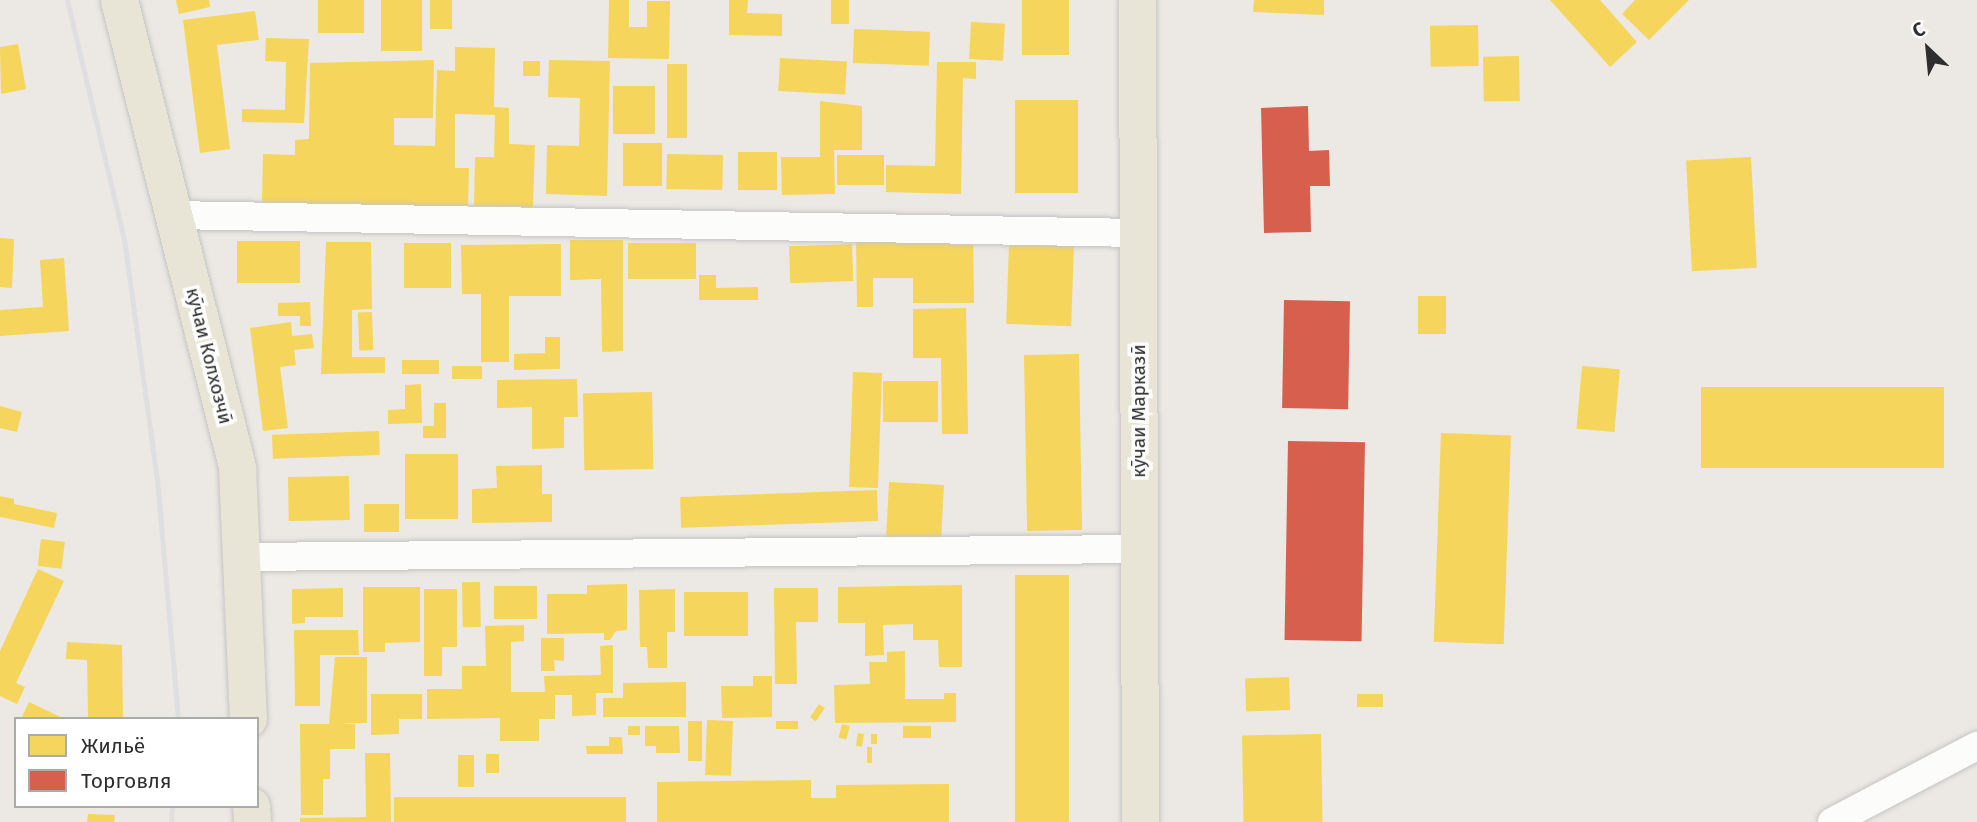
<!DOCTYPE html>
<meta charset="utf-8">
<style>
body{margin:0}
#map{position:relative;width:1977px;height:822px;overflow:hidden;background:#ece8e4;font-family:"Fira Sans",sans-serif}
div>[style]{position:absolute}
.homes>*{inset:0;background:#f6d55c;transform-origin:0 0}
.shops>*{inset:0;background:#d6604d;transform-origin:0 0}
.roads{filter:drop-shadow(0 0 2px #c5c4c5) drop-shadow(0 0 2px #c5c4c5)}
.minor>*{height:28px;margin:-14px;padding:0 14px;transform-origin:14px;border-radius:14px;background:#fcfcfb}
.major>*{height:37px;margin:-18.5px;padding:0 18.5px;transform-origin:18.5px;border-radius:18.5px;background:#e8e4d6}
.rail>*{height:5px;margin:-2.5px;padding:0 2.5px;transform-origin:2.5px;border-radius:2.5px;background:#dfdfe1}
span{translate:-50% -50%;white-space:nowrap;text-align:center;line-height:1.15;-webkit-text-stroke:7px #fff;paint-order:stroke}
.street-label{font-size:19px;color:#2e2e2e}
.legend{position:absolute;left:14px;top:717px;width:245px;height:91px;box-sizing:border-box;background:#fff;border:2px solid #ababab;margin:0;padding:9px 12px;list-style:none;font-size:21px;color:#2e2e2e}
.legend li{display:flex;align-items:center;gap:14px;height:35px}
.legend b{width:35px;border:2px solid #ababab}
.north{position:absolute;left:1893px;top:14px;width:70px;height:70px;-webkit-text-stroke:5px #fff;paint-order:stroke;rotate:334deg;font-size:19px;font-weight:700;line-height:28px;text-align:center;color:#2e2e2e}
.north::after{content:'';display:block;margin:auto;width:24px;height:32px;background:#2e2e2e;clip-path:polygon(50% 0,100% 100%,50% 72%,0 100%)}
</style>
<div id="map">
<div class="homes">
<div style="clip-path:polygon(176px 0,209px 0,210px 7px,179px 14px)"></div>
<div style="left:318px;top:0;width:46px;height:33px"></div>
<div style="left:381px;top:0;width:41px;height:51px"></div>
<div style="left:430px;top:0;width:22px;height:29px"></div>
<div style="clip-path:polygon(609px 0,629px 0,629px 27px,647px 27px,647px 1px,670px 1px,669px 59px,608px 58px)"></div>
<div style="clip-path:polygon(729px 0,748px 0,747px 13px,782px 14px,782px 36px,729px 35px)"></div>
<div style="left:831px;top:0;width:18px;height:24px"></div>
<div style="left:1022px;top:0;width:47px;height:55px"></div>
<div style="clip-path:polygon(1254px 0,1324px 0,1324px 15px,1253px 12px)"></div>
<div style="clip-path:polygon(1550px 0,1600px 0,1637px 42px,1610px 67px)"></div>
<div style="clip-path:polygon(1635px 0,1689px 0,1649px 40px,1622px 14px)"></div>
<div style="clip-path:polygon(255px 11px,259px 40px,217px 45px,230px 149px,200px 153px,183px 20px)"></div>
<div style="left:971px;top:22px;width:34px;height:37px;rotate:3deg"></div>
<div style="left:1478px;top:25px;width:41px;height:48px;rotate:89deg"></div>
<div style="left:854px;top:29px;width:76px;height:34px;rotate:2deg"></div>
<div style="clip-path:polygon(266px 38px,309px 39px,304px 123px,242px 122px,242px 109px,285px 110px,286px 62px,265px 61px)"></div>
<div style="clip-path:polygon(18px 44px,26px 89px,1px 94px,0 47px)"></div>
<div style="clip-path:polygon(455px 47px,495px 48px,494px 107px,509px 108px,509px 144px,535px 145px,533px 207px,474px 206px,475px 157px,494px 157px,495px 115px,455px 114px,455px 168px,469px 168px,468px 207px,262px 204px,263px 154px,295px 155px,295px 140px,309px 139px,310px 63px,434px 60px,433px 118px,394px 118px,394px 145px,435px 146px,437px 70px,455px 71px)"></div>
<div style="left:1519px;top:56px;width:45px;height:36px;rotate:89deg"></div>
<div style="left:780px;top:58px;width:67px;height:33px;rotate:3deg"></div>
<div style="clip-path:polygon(549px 60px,610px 61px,607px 196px,546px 194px,547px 145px,579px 146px,580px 98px,548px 97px)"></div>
<div style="left:523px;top:61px;width:17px;height:15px"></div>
<div style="clip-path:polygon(937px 62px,976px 62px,976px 79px,963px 78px,961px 194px,886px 192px,886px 165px,935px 166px)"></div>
<div style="left:667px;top:64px;width:20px;height:74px"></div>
<div style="left:613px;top:86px;width:42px;height:48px"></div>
<div style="left:1015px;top:100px;width:63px;height:93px"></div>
<div style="clip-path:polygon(820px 101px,862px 106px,862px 150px,834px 150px,835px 194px,782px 195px,781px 157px,820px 157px)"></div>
<div style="left:623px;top:143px;width:39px;height:43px"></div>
<div style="left:738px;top:152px;width:39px;height:38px"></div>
<div style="left:667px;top:154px;width:56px;height:35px;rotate:1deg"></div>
<div style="left:837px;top:155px;width:47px;height:30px"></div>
<div style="left:1751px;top:157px;width:111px;height:65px;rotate:87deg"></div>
<div style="clip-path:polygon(973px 234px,974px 303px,913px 303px,913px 278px,873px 278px,873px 307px,857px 307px,856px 236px)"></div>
<div style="clip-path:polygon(0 238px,14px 239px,12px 288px,0 287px)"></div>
<div style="clip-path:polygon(570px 240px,623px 240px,623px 351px,602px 352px,601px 279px,570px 280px)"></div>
<div style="left:237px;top:241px;width:63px;height:42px"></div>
<div style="clip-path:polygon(326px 242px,371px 242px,372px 309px,352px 310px,352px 357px,385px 357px,385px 373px,321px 374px)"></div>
<div style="left:404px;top:243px;width:47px;height:45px"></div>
<div style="left:696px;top:243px;width:36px;height:68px;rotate:90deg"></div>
<div style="clip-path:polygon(561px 244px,561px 296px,509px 296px,509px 362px,481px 362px,481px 294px,462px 294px,461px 245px)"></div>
<div style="left:852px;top:244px;width:37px;height:63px;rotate:88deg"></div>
<div style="left:1009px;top:244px;width:65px;height:80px;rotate:2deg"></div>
<div style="clip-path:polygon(64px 258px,69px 331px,0 336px,0 310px,43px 307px,40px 260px)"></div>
<div style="clip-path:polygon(699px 275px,716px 275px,716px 288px,758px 287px,758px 300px,699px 300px)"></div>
<div style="left:1418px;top:296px;width:28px;height:38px"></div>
<div style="clip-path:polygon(310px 302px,311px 326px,300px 326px,300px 316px,278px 316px,278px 303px)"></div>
<div style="clip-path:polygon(966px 308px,968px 434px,942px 434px,941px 358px,913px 358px,913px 309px)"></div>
<div style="left:372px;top:312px;width:38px;height:14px;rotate:88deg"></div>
<div style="clip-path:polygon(291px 322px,292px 336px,312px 334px,314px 348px,294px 350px,296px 365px,280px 367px,288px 428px,263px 431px,250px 328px)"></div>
<div style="clip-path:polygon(545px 337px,560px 337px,560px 369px,514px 370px,514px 354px,545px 353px)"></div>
<div style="left:1079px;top:354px;width:176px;height:55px;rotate:89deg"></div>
<div style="left:402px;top:360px;width:37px;height:14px"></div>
<div style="left:452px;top:366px;width:30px;height:13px"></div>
<div style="left:1582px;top:366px;width:38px;height:63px;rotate:5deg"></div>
<div style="left:853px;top:372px;width:29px;height:115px;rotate:2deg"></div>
<div style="clip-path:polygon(577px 379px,578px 417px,564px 417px,564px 448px,532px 449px,532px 407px,497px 408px,497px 380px)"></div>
<div style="left:883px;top:381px;width:55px;height:41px"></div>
<div style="clip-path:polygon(421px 384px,422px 423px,388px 424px,388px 410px,405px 409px,405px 385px)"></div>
<div style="left:1944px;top:387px;width:81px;height:243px;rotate:90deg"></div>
<div style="left:652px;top:392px;width:77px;height:69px;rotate:89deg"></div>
<div style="clip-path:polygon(434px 403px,446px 403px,446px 438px,423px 438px,423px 426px,434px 426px)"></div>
<div style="clip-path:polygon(0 406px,22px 412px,17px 432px,0 428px)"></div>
<div style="left:379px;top:431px;width:24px;height:107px;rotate:88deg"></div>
<div style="left:1441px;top:433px;width:70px;height:209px;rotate:2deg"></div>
<div style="left:405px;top:454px;width:53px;height:65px"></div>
<div style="clip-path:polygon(542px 465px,542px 494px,552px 494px,552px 522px,472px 523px,472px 489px,497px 488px,496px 466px)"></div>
<div style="left:349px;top:476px;width:44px;height:61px;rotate:89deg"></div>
<div style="left:889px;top:482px;width:55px;height:56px;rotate:3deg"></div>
<div style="left:877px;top:490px;width:31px;height:197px;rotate:88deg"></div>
<div style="clip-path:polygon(0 496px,14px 499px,14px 504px,57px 513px,54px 528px,0 517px)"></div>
<div style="left:399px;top:504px;width:28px;height:35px;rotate:90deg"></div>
<div style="left:41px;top:539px;width:24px;height:27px;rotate:7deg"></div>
<div style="clip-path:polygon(38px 569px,64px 581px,16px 683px,25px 687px,17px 704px,0 696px,0 651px)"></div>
<div style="left:1015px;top:575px;width:54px;height:247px"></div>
<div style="left:480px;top:582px;width:45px;height:18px;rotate:89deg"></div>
<div style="clip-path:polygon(627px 584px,627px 630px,616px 631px,610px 640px,604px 640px,604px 633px,547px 634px,547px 594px,587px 594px,587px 585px)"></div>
<div style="clip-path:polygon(962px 585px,962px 667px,939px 667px,938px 640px,913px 640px,913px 624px,883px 625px,884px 655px,865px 656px,865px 623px,838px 623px,838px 587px)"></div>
<div style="left:537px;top:586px;width:33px;height:43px;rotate:90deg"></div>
<div style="clip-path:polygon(363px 587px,420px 587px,420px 642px,385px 643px,385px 652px,363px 652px)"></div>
<div style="clip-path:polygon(343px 588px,343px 617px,305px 617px,305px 623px,292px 624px,292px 589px)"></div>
<div style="clip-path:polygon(774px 588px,818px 588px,818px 622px,796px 622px,797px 684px,775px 684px)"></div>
<div style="clip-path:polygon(424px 589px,457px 589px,457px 647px,442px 647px,442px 676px,424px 676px)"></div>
<div style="clip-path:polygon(675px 589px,675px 632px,667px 632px,667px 668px,648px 668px,647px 647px,640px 647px,639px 590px)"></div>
<div style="left:684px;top:592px;width:64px;height:44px"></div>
<div style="clip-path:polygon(524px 625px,524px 641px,511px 642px,511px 692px,545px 692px,544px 676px,601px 675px,600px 646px,613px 645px,613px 693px,596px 693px,596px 715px,572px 716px,572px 695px,555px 695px,555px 719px,539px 719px,539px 741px,500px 741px,500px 718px,427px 719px,427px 689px,462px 689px,462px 666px,486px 666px,485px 626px)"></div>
<div style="clip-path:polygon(294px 630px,358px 630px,359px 655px,320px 655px,320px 706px,295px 706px)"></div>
<div style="clip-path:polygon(541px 638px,564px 638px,564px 661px,554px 660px,555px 671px,541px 671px)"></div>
<div style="clip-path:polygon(67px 642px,122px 645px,123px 719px,88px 717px,87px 660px,66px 659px)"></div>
<div style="clip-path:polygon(905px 651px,905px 699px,944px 699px,944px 693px,956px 693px,956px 722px,835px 723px,834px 685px,870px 684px,869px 662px,887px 662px,887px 652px)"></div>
<div style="clip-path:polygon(335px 657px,367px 657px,367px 723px,340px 723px,355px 724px,355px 749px,330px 749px,330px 779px,323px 779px,323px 815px,301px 815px,300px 724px,329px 724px)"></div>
<div style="clip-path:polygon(753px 676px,772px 676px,772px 717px,722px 718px,721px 686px,753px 686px)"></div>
<div style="left:1289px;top:677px;width:33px;height:44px;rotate:88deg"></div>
<div style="clip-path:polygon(686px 682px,686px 717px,603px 717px,603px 698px,623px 698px,623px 683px)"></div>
<div style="clip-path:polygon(371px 694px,422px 694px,422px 719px,399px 719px,399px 734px,371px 735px)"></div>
<div style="left:1357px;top:694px;width:26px;height:13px"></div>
<div style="clip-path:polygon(29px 702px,65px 719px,21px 719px)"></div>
<div style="left:819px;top:704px;width:7px;height:16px;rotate:34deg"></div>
<div style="left:707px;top:720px;width:26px;height:55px;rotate:2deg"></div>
<div style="left:688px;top:721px;width:14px;height:40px"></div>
<div style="left:776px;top:721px;width:22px;height:8px"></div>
<div style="left:842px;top:724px;width:8px;height:14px;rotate:14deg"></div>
<div style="left:628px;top:726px;width:12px;height:9px"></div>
<div style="clip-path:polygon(645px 726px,679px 726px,680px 753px,656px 753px,656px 746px,645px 746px)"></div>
<div style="left:903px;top:726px;width:28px;height:12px"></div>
<div style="left:858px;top:733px;width:6px;height:13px;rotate:9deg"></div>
<div style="left:871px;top:734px;width:6px;height:10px"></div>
<div style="left:1321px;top:734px;width:88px;height:79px;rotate:89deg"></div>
<div style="clip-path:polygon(609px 737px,622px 737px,623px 754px,587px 754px,586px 746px,609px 746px)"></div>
<div style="left:867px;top:747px;width:5px;height:16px"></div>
<div style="clip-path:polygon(365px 753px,390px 753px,391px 822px,300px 822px,300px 818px,366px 817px)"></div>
<div style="left:499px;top:754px;width:19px;height:13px;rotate:90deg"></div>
<div style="left:474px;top:755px;width:32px;height:16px;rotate:90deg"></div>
<div style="clip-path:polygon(811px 780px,811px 798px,836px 798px,836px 785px,949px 784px,949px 822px,657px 822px,657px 782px)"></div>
<div style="left:626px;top:797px;width:25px;height:232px;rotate:90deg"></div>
<div style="clip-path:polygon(88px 814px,115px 815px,114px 822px,87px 822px)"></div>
</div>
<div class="shops">
<div style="clip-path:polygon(1308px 106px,1309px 151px,1329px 150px,1330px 186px,1310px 186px,1311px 232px,1264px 233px,1261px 108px)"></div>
<div style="left:1284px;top:300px;width:66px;height:108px;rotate:1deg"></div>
<div style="left:1288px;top:441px;width:77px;height:199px;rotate:1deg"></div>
</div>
<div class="roads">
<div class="minor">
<div style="left:173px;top:215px;width:965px;rotate:1.07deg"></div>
<div style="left:241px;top:557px;width:899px;rotate:-0.51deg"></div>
<div style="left:1832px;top:822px;width:164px;rotate:-27.7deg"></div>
</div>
<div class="major">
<div style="left:119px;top:0;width:483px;rotate:75.8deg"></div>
<div style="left:237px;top:468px;width:251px;rotate:87.5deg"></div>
<div style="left:1137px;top:0;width:822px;rotate:89.79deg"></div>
<div style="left:251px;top:806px;width:16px;rotate:86deg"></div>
</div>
</div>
<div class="rail">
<div style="left:67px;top:0;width:246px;rotate:76.6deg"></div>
<div style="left:124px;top:239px;width:242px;rotate:82.2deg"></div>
<div style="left:157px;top:479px;width:241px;rotate:85deg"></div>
<div style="left:171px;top:822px;width:16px;rotate:-86deg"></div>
</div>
<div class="street-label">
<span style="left:209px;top:356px;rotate:76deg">кӯчаи Колхозчӣ</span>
<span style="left:1139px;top:411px;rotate:-90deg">кӯчаи Марказӣ</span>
</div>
<ul class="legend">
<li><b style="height:19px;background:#f6d55c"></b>Жильё</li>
<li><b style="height:19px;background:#d6604d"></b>Торговля</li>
</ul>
<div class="north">С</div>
</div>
